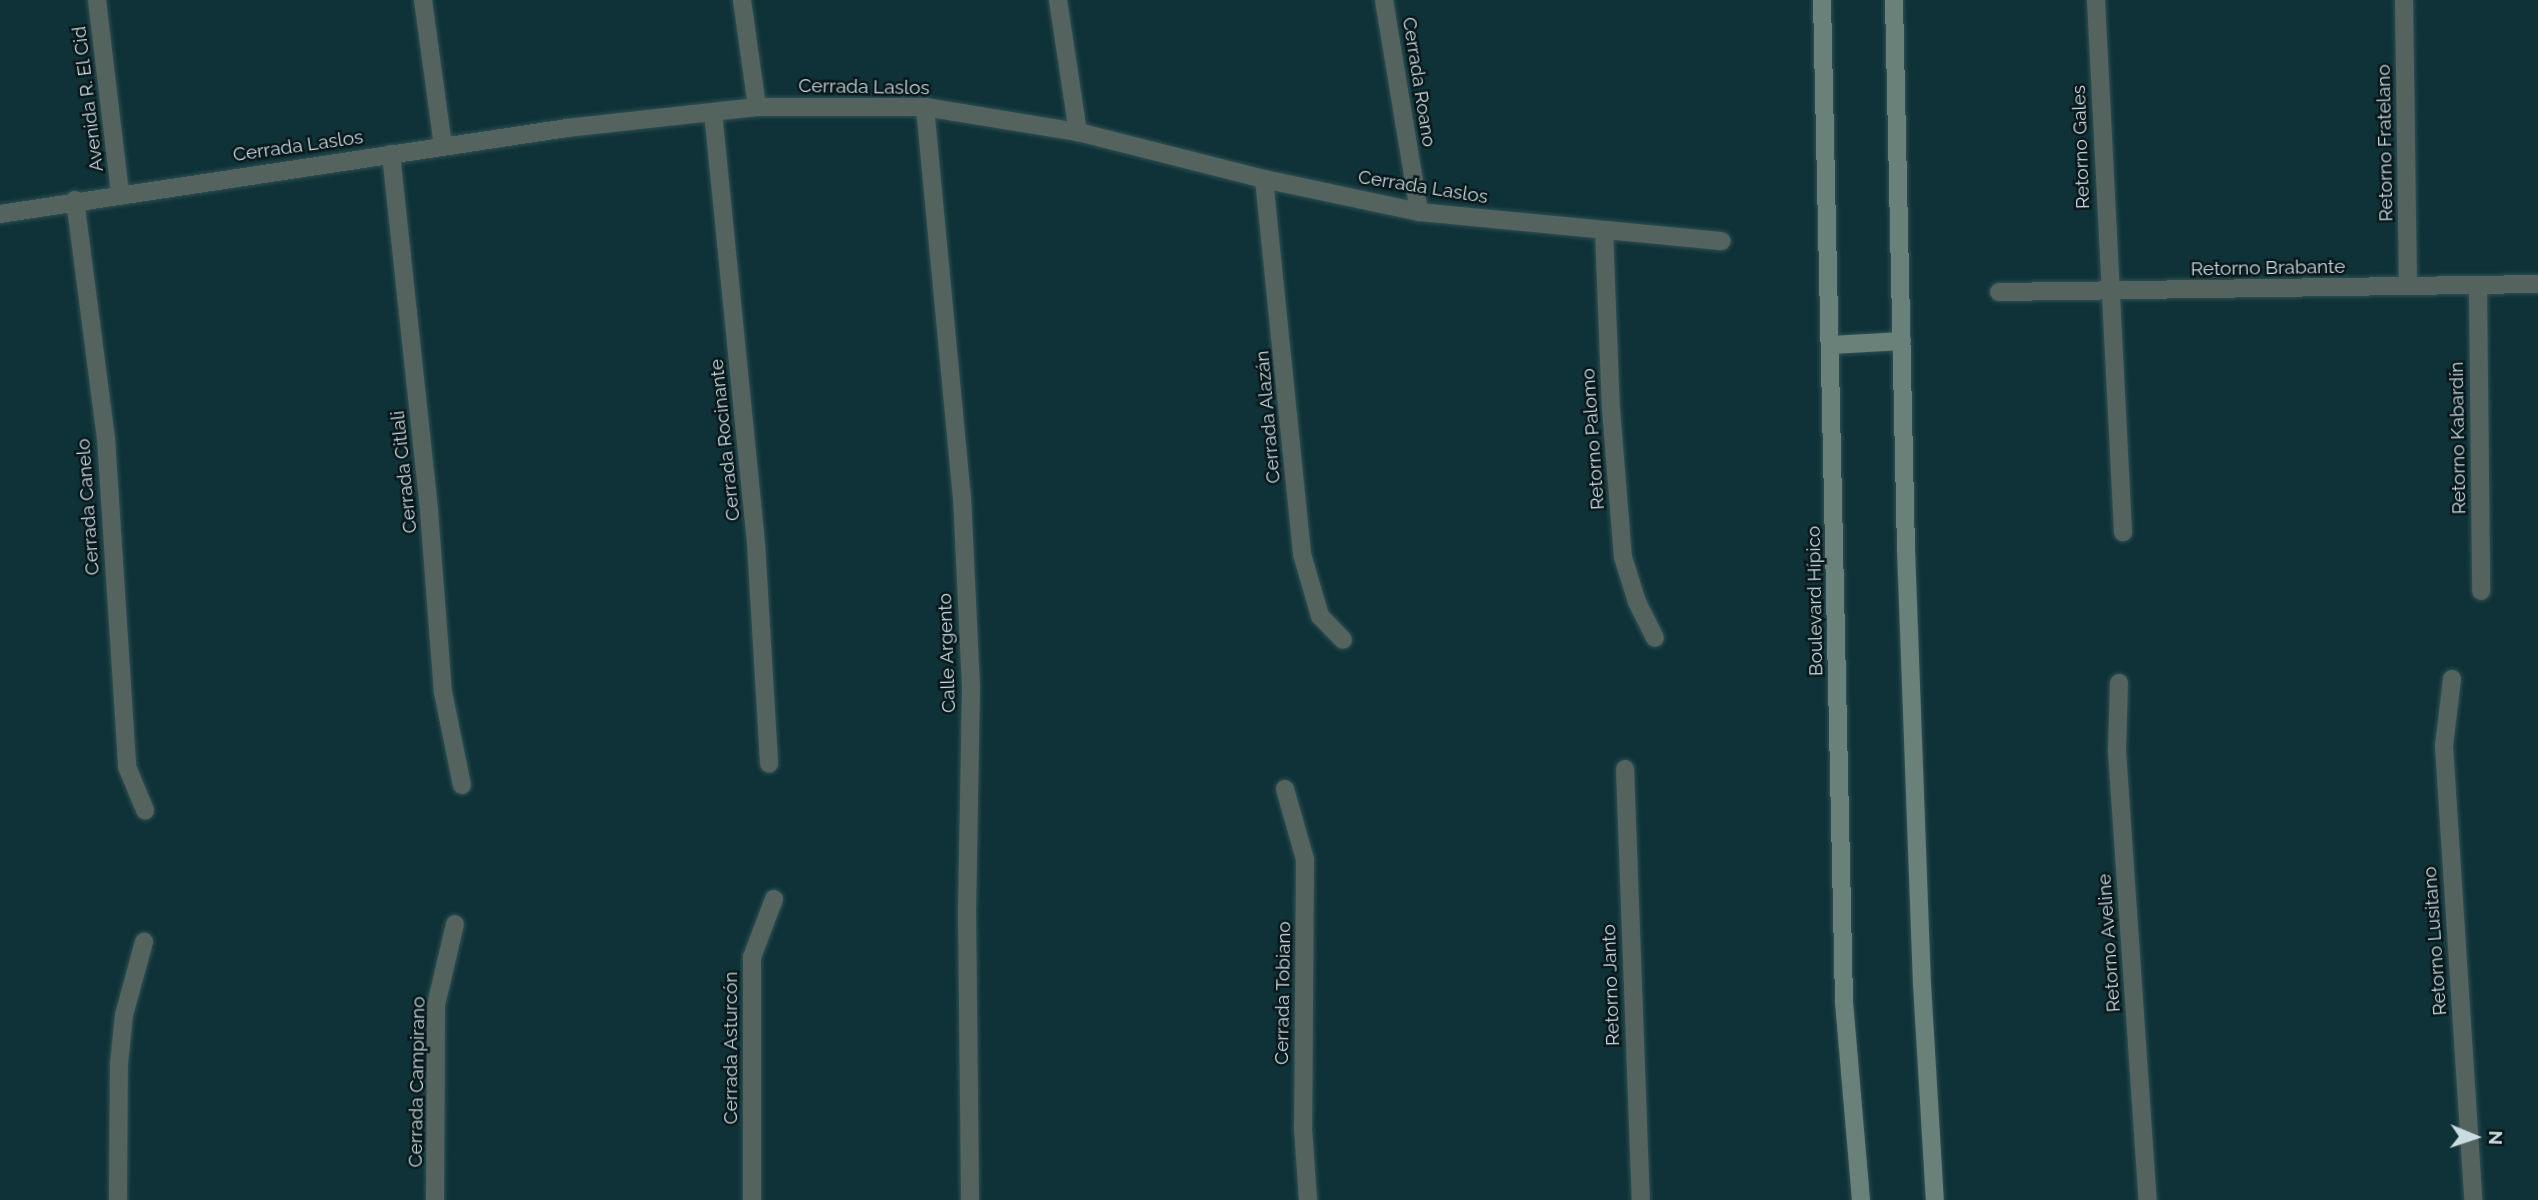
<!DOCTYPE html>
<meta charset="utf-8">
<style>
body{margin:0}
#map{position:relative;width:2538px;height:1200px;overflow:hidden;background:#0e3237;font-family:Raleway,sans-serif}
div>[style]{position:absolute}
.roads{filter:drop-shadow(0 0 2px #305155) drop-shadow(0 0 2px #305155)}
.street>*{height:18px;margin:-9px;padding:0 9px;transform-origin:9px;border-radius:9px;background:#54635e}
.secondary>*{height:18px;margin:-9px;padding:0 9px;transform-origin:9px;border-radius:9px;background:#6a817a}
span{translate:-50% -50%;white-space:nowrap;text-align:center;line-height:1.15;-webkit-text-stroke:5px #09171a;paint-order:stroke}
.street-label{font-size:19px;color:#c9dcdf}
.north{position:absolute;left:2440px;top:1102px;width:70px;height:70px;-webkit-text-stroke:5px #09171a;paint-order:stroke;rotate:92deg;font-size:19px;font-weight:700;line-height:28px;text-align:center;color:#c9dcdf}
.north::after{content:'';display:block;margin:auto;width:24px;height:32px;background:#c9dcdf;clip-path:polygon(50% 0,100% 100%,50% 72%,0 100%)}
</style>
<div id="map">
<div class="roads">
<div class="street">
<div style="left:97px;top:0;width:194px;rotate:83.2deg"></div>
<div style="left:423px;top:0;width:147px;rotate:82.2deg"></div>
<div style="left:742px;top:0;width:108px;rotate:82deg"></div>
<div style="left:1058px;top:0;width:134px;rotate:81.4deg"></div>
<div style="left:1384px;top:0;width:215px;rotate:80.6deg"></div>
<div style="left:2096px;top:0;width:533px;rotate:87.09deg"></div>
<div style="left:2404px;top:0;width:286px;rotate:89.2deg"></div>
<div style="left:925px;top:107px;width:391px;rotate:84.6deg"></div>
<div style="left:962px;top:496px;width:189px;rotate:87.3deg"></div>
<div style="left:971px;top:685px;width:225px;rotate:91deg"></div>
<div style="left:967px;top:910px;width:290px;rotate:89.4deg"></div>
<div style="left:713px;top:112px;width:433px;rotate:84.3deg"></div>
<div style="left:756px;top:543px;width:221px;rotate:86.6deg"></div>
<div style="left:391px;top:154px;width:359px;rotate:83.9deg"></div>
<div style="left:429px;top:511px;width:182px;rotate:85.6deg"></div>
<div style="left:443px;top:692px;width:95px;rotate:78.5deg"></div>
<div style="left:1264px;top:179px;width:377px;rotate:84.2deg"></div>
<div style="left:1302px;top:554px;width:65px;rotate:73.8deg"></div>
<div style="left:1320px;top:616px;width:33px;rotate:46deg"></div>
<div style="left:75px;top:200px;width:240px;rotate:82.6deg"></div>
<div style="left:106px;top:438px;width:330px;rotate:86.3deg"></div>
<div style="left:127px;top:767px;width:47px;rotate:67.3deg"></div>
<div style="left:0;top:214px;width:573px;rotate:-8.62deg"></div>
<div style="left:567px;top:128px;width:191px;rotate:-6.3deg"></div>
<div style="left:757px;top:107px;width:168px"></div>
<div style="left:925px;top:107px;width:155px;rotate:9.3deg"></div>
<div style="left:1078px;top:132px;width:192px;rotate:14.2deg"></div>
<div style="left:1264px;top:179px;width:158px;rotate:12deg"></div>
<div style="left:1419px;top:212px;width:304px;rotate:5.5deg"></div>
<div style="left:1604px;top:230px;width:179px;rotate:87.8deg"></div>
<div style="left:1611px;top:409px;width:148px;rotate:85.4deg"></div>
<div style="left:1623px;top:557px;width:47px;rotate:72.7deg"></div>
<div style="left:1637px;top:602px;width:40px;rotate:63.4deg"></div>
<div style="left:2478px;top:285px;width:306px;rotate:89.4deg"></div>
<div style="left:1999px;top:292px;width:539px;rotate:-0.85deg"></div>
<div style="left:2452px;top:679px;width:67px;rotate:96.8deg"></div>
<div style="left:2444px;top:746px;width:455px;rotate:86.3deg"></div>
<div style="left:2119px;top:683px;width:68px;rotate:91.7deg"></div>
<div style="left:2117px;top:751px;width:450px;rotate:86.1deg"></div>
<div style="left:1625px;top:769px;width:431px;rotate:87.9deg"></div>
<div style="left:1285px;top:789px;width:73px;rotate:74.1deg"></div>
<div style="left:1305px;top:859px;width:269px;rotate:90.4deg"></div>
<div style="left:1303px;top:1128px;width:72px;rotate:86deg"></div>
<div style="left:118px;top:1200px;width:136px;rotate:-89.6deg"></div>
<div style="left:119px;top:1064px;width:49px;rotate:-84.2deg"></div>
<div style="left:124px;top:1015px;width:76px;rotate:-74.7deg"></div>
<div style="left:435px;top:1200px;width:195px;rotate:-89.7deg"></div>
<div style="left:436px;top:1005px;width:83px;rotate:-76.8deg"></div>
<div style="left:752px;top:1200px;width:243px;rotate:-90deg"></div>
<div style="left:752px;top:957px;width:62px;rotate:-69.2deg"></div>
</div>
<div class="secondary">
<div style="left:1822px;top:0;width:1002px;rotate:88.74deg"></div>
<div style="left:1844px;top:1002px;width:199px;rotate:85.1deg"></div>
<div style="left:1894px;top:0;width:549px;rotate:88.75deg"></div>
<div style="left:1906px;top:549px;width:435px;rotate:87.9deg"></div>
<div style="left:1922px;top:984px;width:216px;rotate:86.6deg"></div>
<div style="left:1832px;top:345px;width:70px;rotate:-3.3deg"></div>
</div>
</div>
<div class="street-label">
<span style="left:1419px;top:82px;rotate:81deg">Cerrada Roano</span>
<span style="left:864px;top:87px;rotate:1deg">Cerrada Laslos</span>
<span style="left:88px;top:99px;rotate:-97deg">Avenida R. El Cid</span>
<span style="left:2385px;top:143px;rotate:-91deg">Retorno Fratelano</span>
<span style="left:298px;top:146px;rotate:-8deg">Cerrada Laslos</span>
<span style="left:2081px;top:147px;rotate:-92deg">Retorno Gales</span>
<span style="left:1423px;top:187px;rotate:9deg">Cerrada Laslos</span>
<span style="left:2268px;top:268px;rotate:-1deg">Retorno Brabante</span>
<span style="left:1268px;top:417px;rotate:-95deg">Cerrada Alazán</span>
<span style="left:2458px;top:438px;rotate:-91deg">Retorno Kabardín</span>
<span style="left:1593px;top:439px;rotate:-94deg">Retorno Palomo</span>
<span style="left:725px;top:440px;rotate:-96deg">Cerrada Rocinante</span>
<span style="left:404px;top:472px;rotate:-96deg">Cerrada Citlali</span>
<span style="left:88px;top:507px;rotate:-94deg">Cerrada Canelo</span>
<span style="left:1815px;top:601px;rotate:-91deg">Boulevard Hípico</span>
<span style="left:947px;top:653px;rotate:-92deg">Calle Argento</span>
<span style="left:2435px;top:941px;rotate:-94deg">Retorno Lusitano</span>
<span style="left:2109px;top:943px;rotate:-94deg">Retorno Aveline</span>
<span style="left:1611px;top:985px;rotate:-92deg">Retorno Janto</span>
<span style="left:1283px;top:993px;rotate:-89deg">Cerrada Tobiano</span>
<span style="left:731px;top:1048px;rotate:-90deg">Cerrada Asturcón</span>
<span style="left:417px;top:1082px;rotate:-89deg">Cerrada Campirano</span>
</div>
<div class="north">N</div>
</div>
